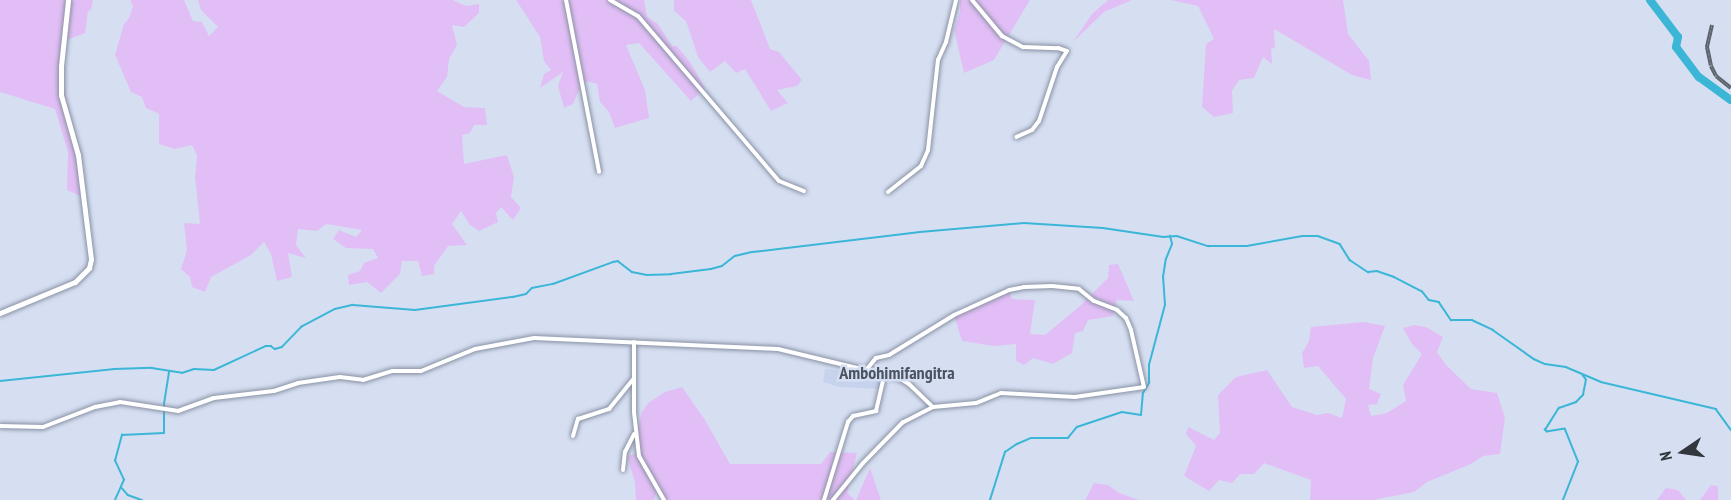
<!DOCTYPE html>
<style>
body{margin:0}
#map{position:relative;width:1731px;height:500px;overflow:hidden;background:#d6dff2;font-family:"PT Sans Narrow",sans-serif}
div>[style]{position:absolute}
.built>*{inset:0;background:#c7d3ed}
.green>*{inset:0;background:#e2bef6}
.stream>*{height:1.5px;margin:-0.75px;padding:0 0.75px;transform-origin:0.75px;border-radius:0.75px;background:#3bb6d6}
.river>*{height:8px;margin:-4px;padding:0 4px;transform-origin:4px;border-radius:4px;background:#3bb6d6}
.roads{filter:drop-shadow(0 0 2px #8991a3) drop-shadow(0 0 2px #8991a3)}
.street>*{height:4px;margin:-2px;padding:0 2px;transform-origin:2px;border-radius:2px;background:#fff}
.primary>*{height:5px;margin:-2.5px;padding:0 2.5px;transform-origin:2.5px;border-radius:2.5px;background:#fff}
.rail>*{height:4px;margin-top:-2px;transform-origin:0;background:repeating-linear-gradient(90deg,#d6dff2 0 4.5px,#5d636d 0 9px);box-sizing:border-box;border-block:2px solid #5d636d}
span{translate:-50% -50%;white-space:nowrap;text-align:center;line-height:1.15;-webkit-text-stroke:5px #d6dff2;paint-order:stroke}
.quarter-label{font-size:18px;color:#4b5262;font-weight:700}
.north{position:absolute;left:1653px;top:422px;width:60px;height:60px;-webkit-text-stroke:4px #d6dff2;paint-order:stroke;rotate:257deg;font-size:16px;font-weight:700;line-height:24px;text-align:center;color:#32363d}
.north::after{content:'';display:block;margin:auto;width:21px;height:27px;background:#32363d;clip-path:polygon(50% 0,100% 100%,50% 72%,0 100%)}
</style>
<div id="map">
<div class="built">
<div style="clip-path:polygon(825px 369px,878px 374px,882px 375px,880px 389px,839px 387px,823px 382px)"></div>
</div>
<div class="green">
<div style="clip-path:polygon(0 0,93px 0,91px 10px,88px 11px,85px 33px,64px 41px,61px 66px,83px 197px,67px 190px,68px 152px,55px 109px,0 92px)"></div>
<div style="clip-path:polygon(130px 0,184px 0,193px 21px,202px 22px,209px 36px,218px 27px,201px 10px,198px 0,453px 0,466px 6px,479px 4px,479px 13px,464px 27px,452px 25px,457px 45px,449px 59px,447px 77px,437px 91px,464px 107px,485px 108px,487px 125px,474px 125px,470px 133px,462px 135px,464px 164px,507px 155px,514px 177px,511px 197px,521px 208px,513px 220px,501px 207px,496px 213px,498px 222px,479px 231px,470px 225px,461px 211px,452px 224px,467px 245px,448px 246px,434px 266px,434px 274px,422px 276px,418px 261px,402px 261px,400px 274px,381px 293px,367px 282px,349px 285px,348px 275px,360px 271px,364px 263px,378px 258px,373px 249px,346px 248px,333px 239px,339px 230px,356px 237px,362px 230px,326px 224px,317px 231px,298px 229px,296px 245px,306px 258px,288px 253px,292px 277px,277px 281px,271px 254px,264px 242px,251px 255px,211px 277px,205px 292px,192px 287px,190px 277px,181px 269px,187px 250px,184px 223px,200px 224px,195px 177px,197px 155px,192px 145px,175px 149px,159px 144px,159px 114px,146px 108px,142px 97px,131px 92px,115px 55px,124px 24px,129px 18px,133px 6px)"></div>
<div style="clip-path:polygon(516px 0,644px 0,647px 17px,658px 24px,672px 46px,677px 46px,690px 62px,705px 88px,691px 101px,639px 43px,626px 45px,645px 90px,649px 118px,615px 128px,609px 112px,600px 102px,597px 84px,586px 81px,579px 90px,573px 104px,564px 108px,558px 86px,563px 72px,540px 88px,544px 74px,551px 70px,544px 61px,540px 37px)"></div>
<div style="clip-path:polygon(674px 0,751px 0,770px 49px,779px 52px,802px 80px,797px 86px,777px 90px,788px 103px,771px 111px,745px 69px,736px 73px,725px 61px,710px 72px,698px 57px,686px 21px,674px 11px)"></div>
<div style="clip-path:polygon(960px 0,1030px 0,994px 60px,964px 73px,954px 30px,960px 12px)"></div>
<div style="clip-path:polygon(1108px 0,1132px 0,1104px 12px,1073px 42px,1092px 14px)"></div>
<div style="clip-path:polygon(1171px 0,1343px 0,1348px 34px,1369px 61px,1371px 80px,1352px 75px,1274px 29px,1275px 48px,1271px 49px,1272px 64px,1263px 57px,1254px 78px,1239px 80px,1232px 91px,1233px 113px,1214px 117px,1202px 107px,1206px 44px,1214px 39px,1198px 6px)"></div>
<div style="clip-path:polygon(1118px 264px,1134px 301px,1117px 300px,1113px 316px,1088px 320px,1083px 331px,1075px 333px,1072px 353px,1053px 364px,1033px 358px,1024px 365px,1016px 361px,1016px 344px,994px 346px,962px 341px,954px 315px,1009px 290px,1012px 299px,1035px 300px,1030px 334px,1045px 335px,1080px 306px,1108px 278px,1109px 265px)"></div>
<div style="clip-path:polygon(1364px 322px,1385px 326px,1373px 358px,1369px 389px,1381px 394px,1377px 404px,1368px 405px,1371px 416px,1387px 413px,1406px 401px,1403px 385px,1422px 354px,1412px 344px,1403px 328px,1414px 325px,1426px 327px,1443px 337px,1437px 352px,1446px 365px,1471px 389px,1497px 393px,1505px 418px,1500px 454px,1483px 456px,1471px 464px,1427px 482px,1414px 492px,1373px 500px,1310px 500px,1311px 480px,1264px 463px,1254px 474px,1240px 474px,1232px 483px,1219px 480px,1209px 491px,1184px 476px,1196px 446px,1186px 434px,1188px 427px,1214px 440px,1220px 433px,1218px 395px,1236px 377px,1267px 370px,1292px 407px,1317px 415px,1328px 413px,1342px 418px,1346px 399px,1318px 366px,1304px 368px,1302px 353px,1309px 341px,1311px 327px)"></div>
<div style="clip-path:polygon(682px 387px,705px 420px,730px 464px,821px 464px,830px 452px,857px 453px,847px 493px,855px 500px,665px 500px,657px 490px,654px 500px,636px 500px,635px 482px,627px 456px,636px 454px,636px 436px,642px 412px,648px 403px,665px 392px)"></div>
<div style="clip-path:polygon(870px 468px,881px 500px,855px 500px,856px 500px)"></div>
<div style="clip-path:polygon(1094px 483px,1108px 485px,1119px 493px,1139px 500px,1085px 500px)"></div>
<div style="clip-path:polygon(1711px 485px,1718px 486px,1718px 500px,1700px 500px)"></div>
<div style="clip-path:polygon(1666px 488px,1678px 490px,1686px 500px,1657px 500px)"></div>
</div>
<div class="stream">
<div style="left:0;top:381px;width:115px;rotate:-6deg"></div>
<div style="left:114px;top:369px;width:38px;rotate:-2deg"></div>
<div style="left:152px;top:368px;width:30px;rotate:9deg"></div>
<div style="left:182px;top:373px;width:13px;rotate:-18deg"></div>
<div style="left:194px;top:369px;width:20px;rotate:3deg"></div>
<div style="left:214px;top:370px;width:57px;rotate:-24.8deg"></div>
<div style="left:266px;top:346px;width:5px"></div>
<div style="left:271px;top:346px;width:5px;rotate:37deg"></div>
<div style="left:275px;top:349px;width:7px;rotate:-16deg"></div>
<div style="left:282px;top:347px;width:28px;rotate:-46deg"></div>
<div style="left:301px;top:327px;width:38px;rotate:-28deg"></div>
<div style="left:335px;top:309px;width:18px;rotate:-13deg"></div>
<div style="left:353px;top:305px;width:62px;rotate:4.6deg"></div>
<div style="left:415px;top:310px;width:99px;rotate:-7.6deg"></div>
<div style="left:513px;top:297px;width:13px;rotate:-13deg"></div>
<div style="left:526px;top:294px;width:8px;rotate:-45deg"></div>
<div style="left:532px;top:288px;width:21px;rotate:-11deg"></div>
<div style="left:553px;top:284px;width:64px;rotate:-20.1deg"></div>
<div style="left:613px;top:262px;width:5px;rotate:-11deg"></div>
<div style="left:618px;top:261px;width:18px;rotate:38deg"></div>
<div style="left:632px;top:272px;width:15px;rotate:11deg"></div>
<div style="left:647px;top:275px;width:24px;rotate:-2deg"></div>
<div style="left:671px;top:274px;width:40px;rotate:-7.1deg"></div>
<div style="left:711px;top:269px;width:11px;rotate:-15deg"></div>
<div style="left:722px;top:266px;width:16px;rotate:-38deg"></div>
<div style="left:735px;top:256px;width:18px;rotate:-13deg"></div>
<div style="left:753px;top:252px;width:168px;rotate:-6.8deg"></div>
<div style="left:920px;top:232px;width:104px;rotate:-4.9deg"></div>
<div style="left:1024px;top:223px;width:79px;rotate:3.6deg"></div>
<div style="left:1103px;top:228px;width:61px;rotate:8.5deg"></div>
<div style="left:1163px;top:237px;width:14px;rotate:-4deg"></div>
<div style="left:1177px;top:236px;width:33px;rotate:18deg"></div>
<div style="left:1208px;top:246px;width:39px"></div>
<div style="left:1247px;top:246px;width:56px;rotate:-10.3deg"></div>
<div style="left:1302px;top:236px;width:16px"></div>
<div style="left:1318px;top:236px;width:23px;rotate:20deg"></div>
<div style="left:1340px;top:244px;width:19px;rotate:58deg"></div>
<div style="left:1350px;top:260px;width:22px;rotate:34deg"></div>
<div style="left:1368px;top:272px;width:9px;rotate:-6deg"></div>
<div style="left:1377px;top:271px;width:18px;rotate:19deg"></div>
<div style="left:1394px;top:277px;width:31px;rotate:27deg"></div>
<div style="left:1422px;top:291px;width:11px;rotate:52deg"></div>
<div style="left:1429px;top:300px;width:10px;rotate:11deg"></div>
<div style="left:1439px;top:302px;width:22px;rotate:56deg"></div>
<div style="left:1451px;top:320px;width:21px"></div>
<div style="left:1472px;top:320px;width:23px;rotate:25deg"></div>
<div style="left:1493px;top:330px;width:50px;rotate:35.3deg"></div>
<div style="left:1534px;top:359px;width:12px;rotate:24deg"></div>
<div style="left:1545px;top:364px;width:21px;rotate:8deg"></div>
<div style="left:1566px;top:367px;width:38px;rotate:23deg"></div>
<div style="left:1601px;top:382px;width:118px;rotate:13.2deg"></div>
<div style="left:1716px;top:409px;width:26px;rotate:54deg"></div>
<div style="left:122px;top:488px;width:9px;rotate:49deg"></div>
<div style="left:128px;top:495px;width:15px;rotate:20deg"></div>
<div style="left:115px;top:500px;width:22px;rotate:-66deg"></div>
<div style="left:124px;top:480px;width:21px;rotate:-115deg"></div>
<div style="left:115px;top:461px;width:27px;rotate:-75deg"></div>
<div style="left:122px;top:435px;width:42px;rotate:-2.7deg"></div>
<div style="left:164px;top:433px;width:29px;rotate:-90deg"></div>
<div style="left:164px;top:404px;width:33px;rotate:-81deg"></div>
<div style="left:990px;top:500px;width:50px;rotate:-72.6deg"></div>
<div style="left:1005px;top:452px;width:14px;rotate:-34deg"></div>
<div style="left:1017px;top:444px;width:15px;rotate:-23deg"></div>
<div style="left:1031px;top:438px;width:37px"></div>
<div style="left:1068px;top:438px;width:14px;rotate:-51deg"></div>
<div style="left:1077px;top:427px;width:47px;rotate:-18.4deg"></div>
<div style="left:1122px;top:412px;width:19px;rotate:9deg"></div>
<div style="left:1141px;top:415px;width:22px;rotate:-85deg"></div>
<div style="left:1143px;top:393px;width:12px;rotate:-59deg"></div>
<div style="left:1149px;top:383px;width:18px;rotate:-90deg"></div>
<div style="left:1149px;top:365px;width:62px;rotate:-75.1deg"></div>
<div style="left:1165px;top:305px;width:28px;rotate:-94deg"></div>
<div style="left:1163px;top:277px;width:18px;rotate:-81deg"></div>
<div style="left:1166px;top:259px;width:16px;rotate:-68deg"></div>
<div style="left:1172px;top:244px;width:8px;rotate:-104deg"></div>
<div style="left:1563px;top:500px;width:41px;rotate:-68.5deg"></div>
<div style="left:1578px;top:462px;width:35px;rotate:-112deg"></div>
<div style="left:1565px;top:429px;width:18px;rotate:171deg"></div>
<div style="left:1547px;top:432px;width:3px;rotate:-135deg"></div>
<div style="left:1545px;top:430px;width:26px;rotate:-58deg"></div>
<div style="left:1559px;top:408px;width:18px;rotate:-19deg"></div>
<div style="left:1576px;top:402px;width:10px;rotate:-45deg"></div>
<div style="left:1583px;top:395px;width:15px;rotate:-79deg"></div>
<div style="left:1586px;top:380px;width:5px;rotate:-127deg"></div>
</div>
<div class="river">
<div style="left:1650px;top:0;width:46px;rotate:52.9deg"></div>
<div style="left:1678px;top:37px;width:10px;rotate:101deg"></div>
<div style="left:1676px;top:47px;width:38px;rotate:53deg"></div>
<div style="left:1699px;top:77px;width:39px;rotate:36deg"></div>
</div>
<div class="roads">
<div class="street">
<div style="left:566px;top:0;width:175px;rotate:79.1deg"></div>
<div style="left:610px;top:0;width:32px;rotate:30deg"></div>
<div style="left:638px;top:16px;width:217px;rotate:49.5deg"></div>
<div style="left:779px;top:181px;width:27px;rotate:22deg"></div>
<div style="left:972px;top:0;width:47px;rotate:50.2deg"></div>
<div style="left:1002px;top:36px;width:24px;rotate:28deg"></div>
<div style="left:1023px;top:47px;width:35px;rotate:2deg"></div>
<div style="left:1058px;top:48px;width:9px;rotate:18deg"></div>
<div style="left:1067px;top:51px;width:19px;rotate:122deg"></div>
<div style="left:1057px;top:67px;width:57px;rotate:108.4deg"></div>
<div style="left:1039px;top:121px;width:11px;rotate:128deg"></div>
<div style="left:1032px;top:130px;width:17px;rotate:156deg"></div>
<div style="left:888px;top:192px;width:42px;rotate:-38.2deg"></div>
<div style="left:921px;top:166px;width:17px;rotate:-66deg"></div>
<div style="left:928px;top:150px;width:91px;rotate:-83.7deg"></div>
<div style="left:938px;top:60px;width:20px;rotate:-66deg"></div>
<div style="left:946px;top:42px;width:43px;rotate:-76.6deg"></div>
<div style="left:634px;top:342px;width:70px;rotate:90deg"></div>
<div style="left:634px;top:412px;width:44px;rotate:83.5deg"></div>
<div style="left:639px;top:456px;width:51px;rotate:60.4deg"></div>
<div style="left:867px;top:369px;width:14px;rotate:-51deg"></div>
<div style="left:876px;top:358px;width:13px;rotate:-13deg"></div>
<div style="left:889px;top:355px;width:76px;rotate:-31.6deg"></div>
<div style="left:954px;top:315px;width:60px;rotate:-24.4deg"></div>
<div style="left:1009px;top:290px;width:15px;rotate:-11deg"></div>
<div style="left:1024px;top:287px;width:28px;rotate:-2deg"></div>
<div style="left:1052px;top:286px;width:27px;rotate:6deg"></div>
<div style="left:1079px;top:289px;width:19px;rotate:39deg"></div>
<div style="left:1094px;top:301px;width:25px;rotate:21deg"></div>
<div style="left:1117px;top:310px;width:12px;rotate:42deg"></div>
<div style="left:1126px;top:318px;width:13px;rotate:67deg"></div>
<div style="left:1131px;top:330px;width:58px;rotate:77.2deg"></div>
<div style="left:1144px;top:387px;width:70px;rotate:171.8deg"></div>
<div style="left:1075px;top:397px;width:74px;rotate:-176.9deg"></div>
<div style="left:1001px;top:393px;width:27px;rotate:158deg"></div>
<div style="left:976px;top:403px;width:43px;rotate:174.7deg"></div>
<div style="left:0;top:426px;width:43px;rotate:1.3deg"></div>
<div style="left:43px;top:427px;width:56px;rotate:-21deg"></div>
<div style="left:95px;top:407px;width:25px;rotate:-11deg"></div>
<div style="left:120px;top:402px;width:59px;rotate:8.8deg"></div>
<div style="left:178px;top:411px;width:38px;rotate:-20deg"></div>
<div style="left:214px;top:398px;width:60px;rotate:-6.7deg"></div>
<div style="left:274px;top:391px;width:25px;rotate:-18deg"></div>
<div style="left:298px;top:383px;width:42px;rotate:-8.1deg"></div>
<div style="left:340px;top:377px;width:23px;rotate:7deg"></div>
<div style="left:363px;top:380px;width:31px;rotate:-17deg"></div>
<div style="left:393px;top:371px;width:28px"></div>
<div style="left:421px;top:371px;width:58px;rotate:-22.2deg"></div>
<div style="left:475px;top:349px;width:60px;rotate:-10.6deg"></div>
<div style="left:534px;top:338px;width:244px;rotate:2.6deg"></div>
<div style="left:778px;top:349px;width:124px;rotate:13.5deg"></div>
<div style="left:899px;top:378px;width:12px;rotate:31deg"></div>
<div style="left:909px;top:384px;width:33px;rotate:44deg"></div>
<div style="left:933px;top:407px;width:34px;rotate:153deg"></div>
<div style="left:903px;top:422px;width:57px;rotate:134.3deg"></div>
<div style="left:863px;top:463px;width:48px;rotate:129deg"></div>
<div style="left:573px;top:436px;width:18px;rotate:-74deg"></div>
<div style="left:578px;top:419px;width:33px;rotate:-18deg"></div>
<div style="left:609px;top:409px;width:38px;rotate:-51deg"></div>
<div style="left:623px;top:470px;width:18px;rotate:-84deg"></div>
<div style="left:625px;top:452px;width:20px;rotate:-63deg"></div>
<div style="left:824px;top:500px;width:82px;rotate:-72.9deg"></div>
<div style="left:848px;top:422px;width:8px;rotate:-50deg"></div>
<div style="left:853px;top:416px;width:24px;rotate:-12deg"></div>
<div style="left:876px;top:411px;width:39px;rotate:-77deg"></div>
</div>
<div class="primary">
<div style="left:0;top:313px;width:81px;rotate:-22.5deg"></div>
<div style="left:75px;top:282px;width:20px;rotate:-45deg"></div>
<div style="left:89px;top:268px;width:9px;rotate:-77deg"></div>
<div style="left:91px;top:259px;width:105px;rotate:-97.1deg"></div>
<div style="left:78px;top:155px;width:62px;rotate:-105.8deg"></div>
<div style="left:61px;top:95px;width:29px;rotate:-90deg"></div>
<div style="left:61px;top:66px;width:66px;rotate:-83.9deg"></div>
</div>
</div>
<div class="rail">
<div style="left:1712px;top:25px;width:23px;rotate:103deg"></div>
<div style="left:1707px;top:47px;width:19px;rotate:78deg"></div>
<div style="left:1711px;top:66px;width:11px;rotate:63deg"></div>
<div style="left:1716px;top:76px;width:19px;rotate:39deg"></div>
</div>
<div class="quarter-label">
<span style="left:897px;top:373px">Ambohimifangitra</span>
</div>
<div class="north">N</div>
</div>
